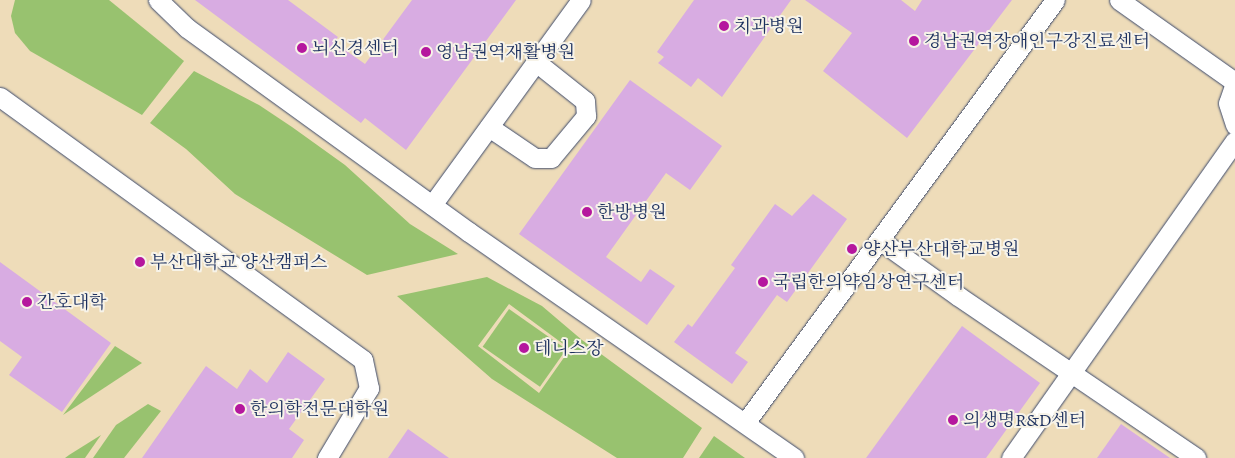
<!DOCTYPE html>
<meta charset="utf-8">
<style>
body{margin:0}
#map{position:relative;width:1235px;height:458px;overflow:hidden;background:#eedcb9;font-family:Alegreya,"Noto Serif KR",serif}
div>[style]{position:absolute}
.green>*{inset:0;background:#98c26f;transform-origin:0 0}
.building>*{inset:0;background:#d8ace2}
.roads{filter:drop-shadow(0 0 1px #3b496c) drop-shadow(0 0 1px #3b496c)}
.minor>*{height:19px;margin:-9.5px;padding:0 9.5px;transform-origin:9.5px;border-radius:9.5px;background:#fff}
.dots>*{width:14px;height:14px;translate:-50% -50%;box-sizing:border-box;border:2px solid #f7f3e8;border-radius:50%}
span{translate:-50% -50%;white-space:nowrap;text-align:center;line-height:1.15;-webkit-text-stroke:4px #f7f3e8;paint-order:stroke}
.poi-label{font-size:18px;color:#1b2f5e}
.left{translate:0 -50%;text-align:left}
</style>
<div id="map">
<div class="green">
<div style="clip-path:polygon(15px 0,109px 0,184px 61px,142px 115px,30px 51px,15px 33px,11px 16px)"></div>
<div style="clip-path:polygon(194px 71px,259px 105px,292px 127px,345px 165px,410px 224px,458px 254px,367px 275px,235px 194px,186px 149px,150px 123px)"></div>
<div style="clip-path:polygon(evenodd,487px 277px,542px 306px,582px 340px,702px 428px,683px 458px,617px 458px,492px 379px,397px 296px,487px 277px,509px 304px,570px 349px,539px 393px,478px 346px,509px 304px)"></div>
<div style="left:509px;top:309px;width:70px;height:46px;rotate:35deg"></div>
<div style="clip-path:polygon(115px 346px,142px 363px,63px 415px)"></div>
<div style="clip-path:polygon(148px 404px,161px 411px,124px 458px,93px 458px,116px 425px)"></div>
<div style="clip-path:polygon(101px 435px,85px 458px,65px 458px,69px 455px)"></div>
<div style="clip-path:polygon(714px 436px,745px 458px,699px 458px)"></div>
</div>
<div class="building">
<div style="clip-path:polygon(195px 0,288px 0,338px 37px,334px 42px,365px 64px,412px 0,516px 0,406px 150px,365px 118px,361px 123px)"></div>
<div style="clip-path:polygon(694px 0,791px 0,722px 97px,698px 78px,691px 87px,658px 63px,664px 57px,657px 52px)"></div>
<div style="clip-path:polygon(805px 0,901px 0,915px 11px,922px 0,1012px 0,907px 138px,823px 71px,852px 33px)"></div>
<div style="clip-path:polygon(630px 80px,722px 146px,690px 190px,666px 173px,606px 257px,641px 282px,650px 269px,675px 286px,647px 325px,519px 234px)"></div>
<div style="clip-path:polygon(813px 194px,847px 219px,787px 302px,777px 295px,735px 353px,748px 362px,732px 384px,674px 342px,688px 324px,692px 327px,735px 268px,731px 265px,775px 204px,792px 216px)"></div>
<div style="clip-path:polygon(0 262px,111px 343px,62px 412px,9px 375px,22px 357px,0 341px)"></div>
<div style="clip-path:polygon(962px 326px,1040px 383px,986px 458px,866px 458px)"></div>
<div style="clip-path:polygon(288px 352px,325px 379px,289px 429px,304px 440px,292px 458px,142px 458px,206px 366px,237px 389px,250px 369px,267px 383px)"></div>
<div style="clip-path:polygon(1121px 424px,1170px 458px,1097px 458px)"></div>
<div style="clip-path:polygon(408px 429px,449px 458px,388px 458px)"></div>
</div>
<div class="roads">
<div class="minor">
<div style="left:158px;top:0;width:40px;rotate:44deg"></div>
<div style="left:187px;top:28px;width:348px;rotate:35.9deg"></div>
<div style="left:469px;top:232px;width:396px;rotate:34.8deg"></div>
<div style="left:1119px;top:0;width:142px;rotate:35.3deg"></div>
<div style="left:1235px;top:83px;width:21px;rotate:109deg"></div>
<div style="left:1228px;top:103px;width:23px;rotate:72deg"></div>
<div style="left:0;top:97px;width:448px;rotate:35.9deg"></div>
<div style="left:363px;top:360px;width:29px;rotate:78deg"></div>
<div style="left:369px;top:388px;width:82px;rotate:121deg"></div>
<div style="left:489px;top:127px;width:55px;rotate:34deg"></div>
<div style="left:535px;top:158px;width:16px"></div>
<div style="left:551px;top:158px;width:55px;rotate:-50.2deg"></div>
<div style="left:586px;top:116px;width:15px;rotate:-94deg"></div>
<div style="left:585px;top:101px;width:63px;rotate:-141.5deg"></div>
<div style="left:432px;top:205px;width:253px;rotate:-54deg"></div>
<div style="left:881px;top:241px;width:95px;rotate:35.5deg"></div>
<div style="left:958px;top:296px;width:288px;rotate:34.2deg"></div>
<div style="left:745px;top:423px;width:524px;rotate:-53.76deg"></div>
<div style="left:1011px;top:458px;width:388px;rotate:-54.8deg"></div>
</div>
</div>
<div class="dots">
<div style="left:724px;top:26px;background:#b5179e"></div>
<div style="left:914px;top:41px;background:#b5179e"></div>
<div style="left:302px;top:48px;background:#b5179e"></div>
<div style="left:426px;top:52px;background:#b5179e"></div>
<div style="left:587px;top:212px;background:#b5179e"></div>
<div style="left:852px;top:249px;background:#b5179e"></div>
<div style="left:140px;top:262px;background:#b5179e"></div>
<div style="left:763px;top:282px;background:#b5179e"></div>
<div style="left:27px;top:302px;background:#b5179e"></div>
<div style="left:524px;top:348px;background:#b5179e"></div>
<div style="left:240px;top:409px;background:#b5179e"></div>
<div style="left:953px;top:420px;background:#b5179e"></div>
</div>
<div class="poi-label">
<span class="left" style="left:734px;top:26px">치과병원</span>
<span class="left" style="left:924px;top:41px">경남권역장애인구강진료센터</span>
<span class="left" style="left:312px;top:48px">뇌신경센터</span>
<span class="left" style="left:436px;top:52px">영남권역재활병원</span>
<span class="left" style="left:597px;top:212px">한방병원</span>
<span class="left" style="left:863px;top:249px">양산부산대학교병원</span>
<span class="left" style="left:150px;top:262px">부산대학교 양산캠퍼스</span>
<span class="left" style="left:773px;top:282px">국립한의약임상연구센터</span>
<span class="left" style="left:37px;top:302px">간호대학</span>
<span class="left" style="left:534px;top:348px">테니스장</span>
<span class="left" style="left:250px;top:409px">한의학전문대학원</span>
<span class="left" style="left:963px;top:420px">의생명R&amp;D센터</span>
</div>
</div>
